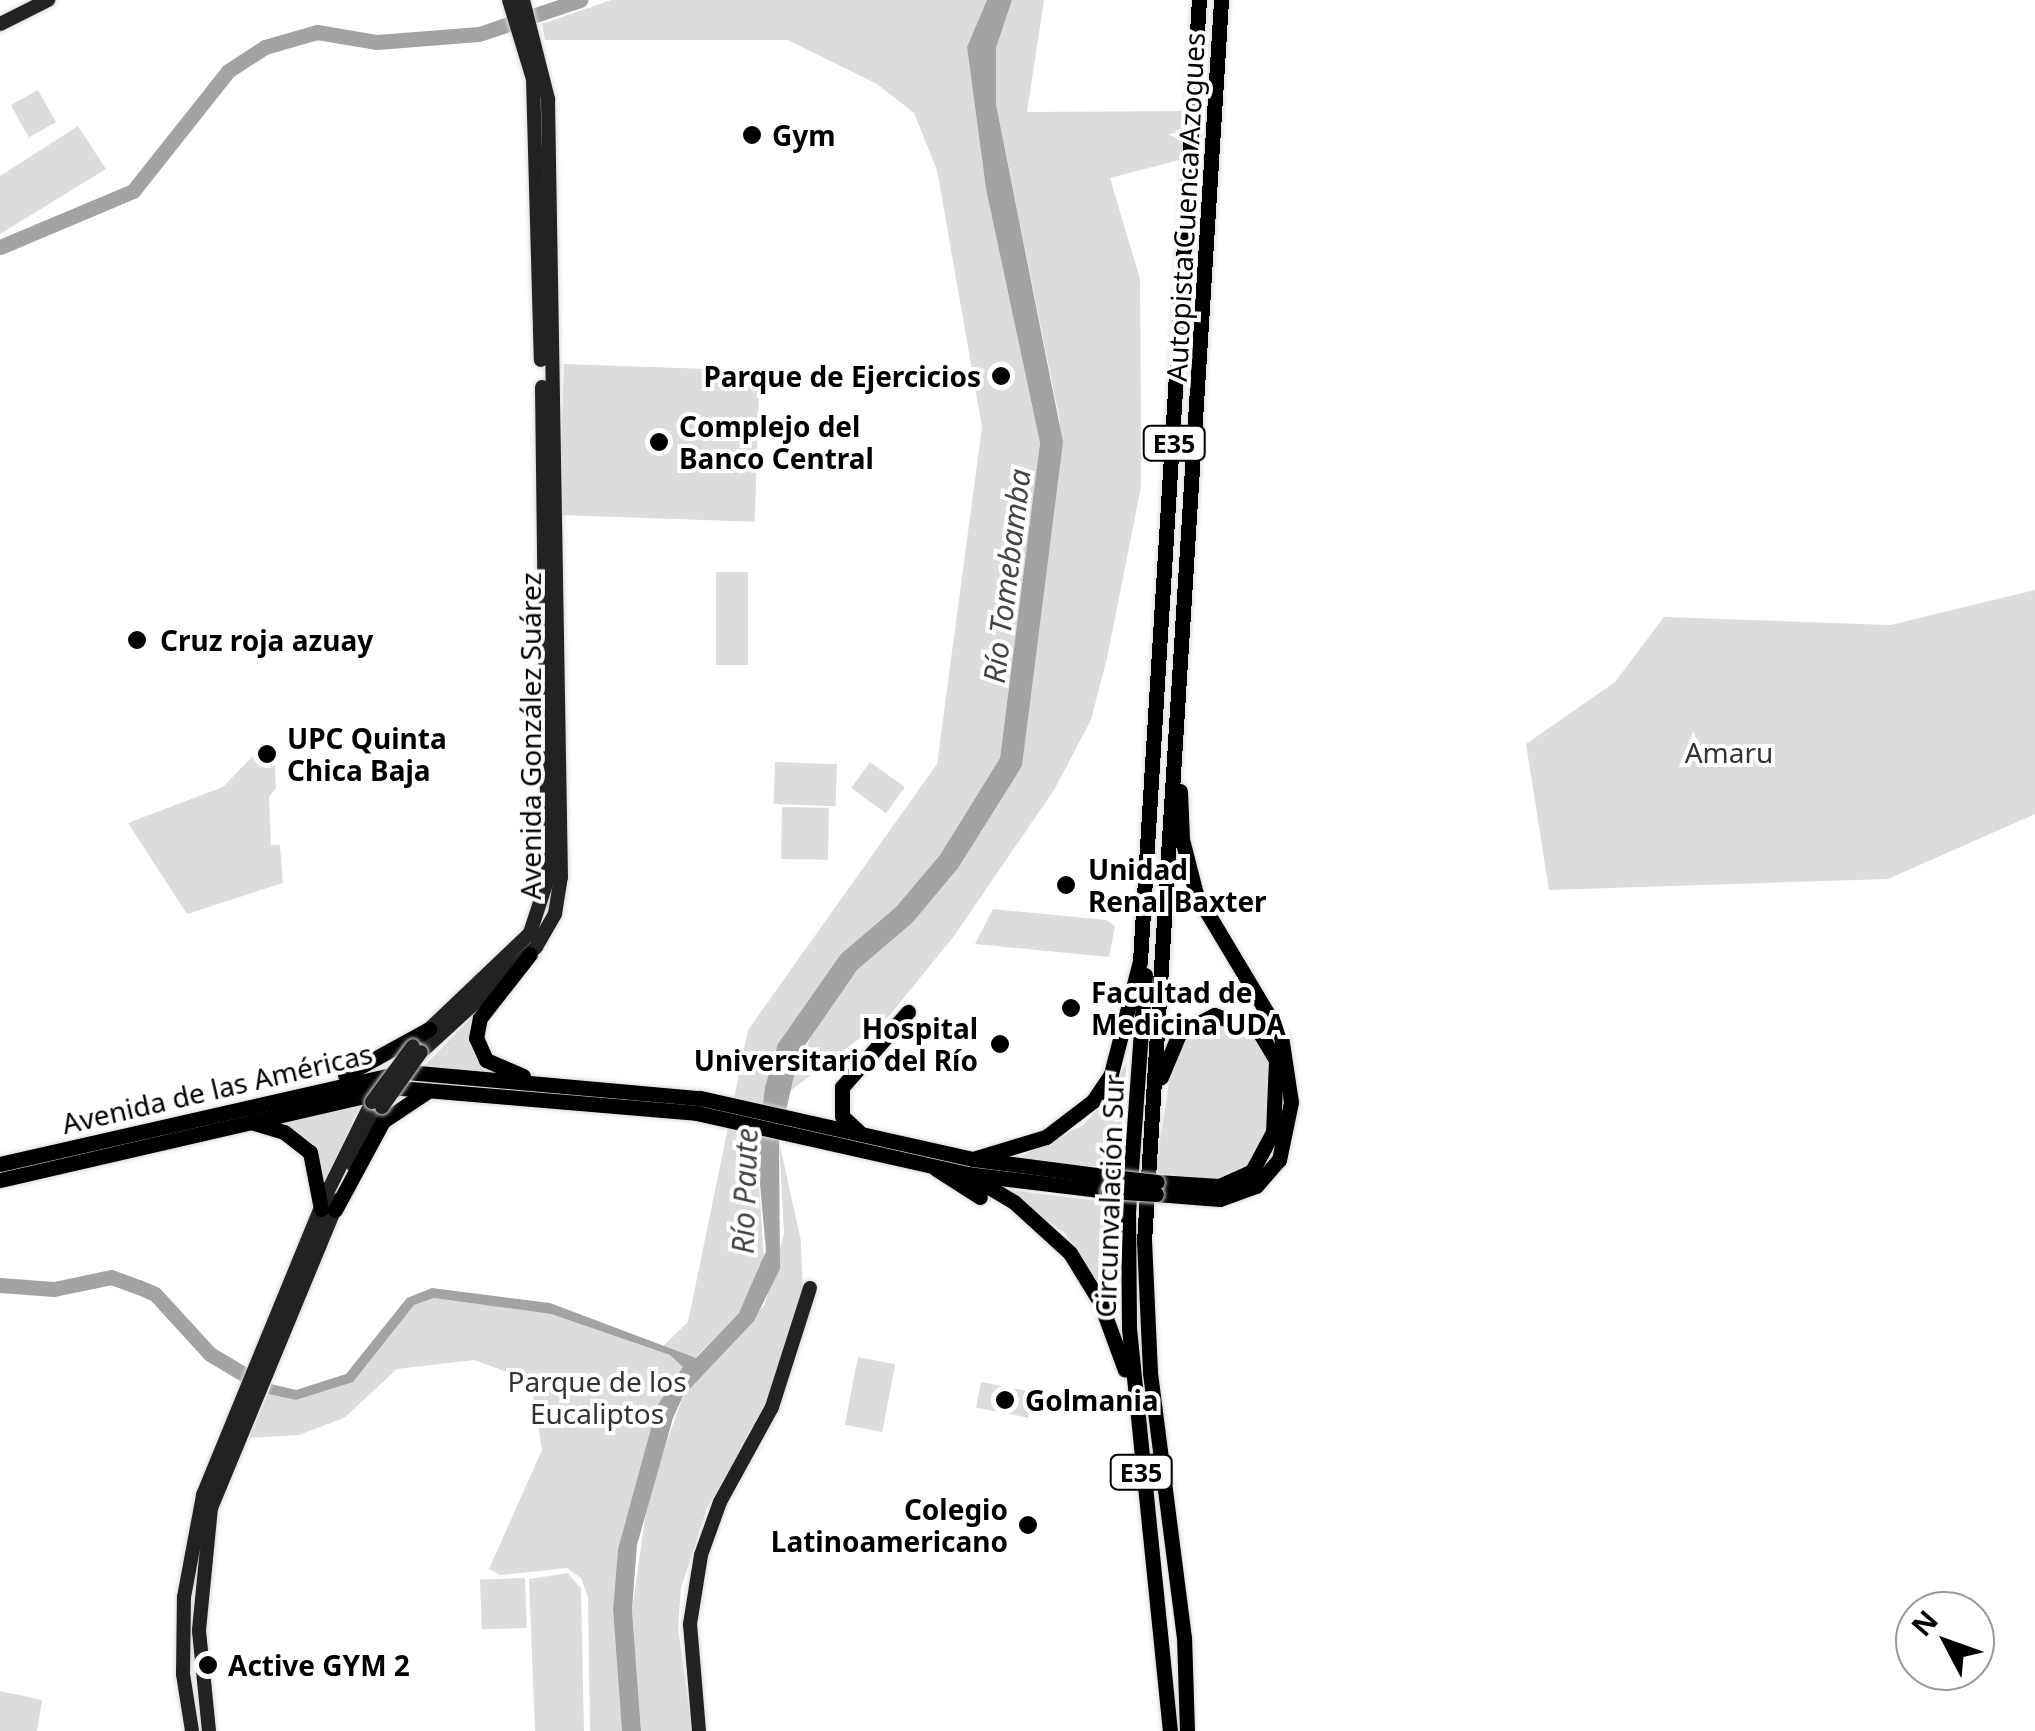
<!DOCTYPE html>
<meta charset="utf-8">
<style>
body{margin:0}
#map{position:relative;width:2035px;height:1731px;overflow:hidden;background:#fff;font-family:"Noto Sans",sans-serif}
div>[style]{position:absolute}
.green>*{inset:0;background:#dcdcdc;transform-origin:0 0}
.water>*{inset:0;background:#a3a3a3}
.river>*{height:15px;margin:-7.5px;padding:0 7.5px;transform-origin:7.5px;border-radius:7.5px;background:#a3a3a3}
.roads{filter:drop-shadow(0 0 2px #dbdbdb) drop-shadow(0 0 2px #dbdbdb)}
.secondary>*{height:14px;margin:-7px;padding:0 7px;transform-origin:7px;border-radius:7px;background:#222}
.primary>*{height:15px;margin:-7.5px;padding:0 7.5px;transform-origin:7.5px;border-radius:7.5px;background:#000}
.trunk>*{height:15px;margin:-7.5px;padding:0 7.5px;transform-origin:7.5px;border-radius:7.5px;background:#000}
.bridges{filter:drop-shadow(0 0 2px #dbdbdb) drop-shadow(0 0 2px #dbdbdb)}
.secondary-bridge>*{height:14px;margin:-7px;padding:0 7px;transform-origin:7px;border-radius:7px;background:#222}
.primary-bridge>*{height:15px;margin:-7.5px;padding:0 7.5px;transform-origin:7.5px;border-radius:7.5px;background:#000}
.dots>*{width:28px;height:28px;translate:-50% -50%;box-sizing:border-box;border:5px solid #fff;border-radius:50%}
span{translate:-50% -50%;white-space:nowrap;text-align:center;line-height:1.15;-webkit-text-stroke:8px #fff;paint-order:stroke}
.shield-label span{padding:2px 8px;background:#fff;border:2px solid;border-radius:8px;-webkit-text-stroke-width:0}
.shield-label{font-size:25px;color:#000;font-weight:700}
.poi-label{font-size:28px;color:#000;font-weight:700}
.left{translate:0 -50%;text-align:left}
.right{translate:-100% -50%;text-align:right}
.street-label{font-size:28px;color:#000}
.park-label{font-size:28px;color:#333}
.water-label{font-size:30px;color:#444;font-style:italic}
.north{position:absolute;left:1895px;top:1591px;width:100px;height:100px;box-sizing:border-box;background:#fff;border:2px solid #999;border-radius:50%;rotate:311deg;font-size:28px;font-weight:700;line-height:40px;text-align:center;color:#000}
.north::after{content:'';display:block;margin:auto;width:35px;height:45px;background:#000;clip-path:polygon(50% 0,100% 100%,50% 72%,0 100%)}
</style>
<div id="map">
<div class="green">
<div style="clip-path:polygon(611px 0,987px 0,967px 47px,986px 189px,1040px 443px,1000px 758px,940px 855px,896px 907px,841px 954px,765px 1087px,757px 1151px,764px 1262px,739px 1313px,691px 1362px,662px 1347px,688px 1322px,748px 1030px,937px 764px,982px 427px,937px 170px,914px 113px,877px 84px,788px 40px,545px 40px,542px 24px)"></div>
<div style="clip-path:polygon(1012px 0,1044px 0,1027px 112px,1190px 111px,1187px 158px,1110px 178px,1140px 279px,1141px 403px,1141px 487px,1107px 658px,1091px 720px,1054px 790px,954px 936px,889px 1016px,786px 1094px,816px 1025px,857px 970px,912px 923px,1022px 766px,1060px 422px,996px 104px,996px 48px)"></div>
<div style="left:38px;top:90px;width:37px;height:31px;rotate:61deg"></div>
<div style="clip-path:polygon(78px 126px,106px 169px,0 234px,0 176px)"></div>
<div style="left:564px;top:364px;width:196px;height:151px;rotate:2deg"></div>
<div style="left:716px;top:572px;width:32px;height:93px"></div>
<div style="clip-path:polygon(2035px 590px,2035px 814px,1888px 879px,1549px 890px,1526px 744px,1615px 682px,1664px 617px,1890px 625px)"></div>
<div style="clip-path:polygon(267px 741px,274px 745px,276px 788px,269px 797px,271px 845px,280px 845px,283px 883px,187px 914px,128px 823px,223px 787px)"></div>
<div style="left:775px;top:762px;width:62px;height:42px;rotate:2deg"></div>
<div style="left:870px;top:762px;width:43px;height:32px;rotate:36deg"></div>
<div style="left:782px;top:807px;width:47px;height:52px;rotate:1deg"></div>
<div style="clip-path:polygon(993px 909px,1106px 920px,1115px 926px,1109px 957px,975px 944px)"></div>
<div style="clip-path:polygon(483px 1006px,471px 1029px,474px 1055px,490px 1073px,421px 1069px)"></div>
<div style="clip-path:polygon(1214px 1022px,1254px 1034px,1271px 1059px,1266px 1131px,1247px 1167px,1221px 1180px,1155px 1173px,1173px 1057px,1186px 1038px)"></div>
<div style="clip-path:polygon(1127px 1061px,1118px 1169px,1016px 1159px,1083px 1125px,1109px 1097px)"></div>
<div style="clip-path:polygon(365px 1099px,355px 1116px,325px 1182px,312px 1143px,279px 1125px)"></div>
<div style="clip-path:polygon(779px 1141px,801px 1241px,803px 1295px,762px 1413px,707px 1508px,681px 1588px,678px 1627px,692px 1731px,641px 1731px,632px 1610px,649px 1491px,683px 1396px,765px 1304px,784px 1233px)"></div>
<div style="clip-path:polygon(1001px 1189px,1114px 1203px,1115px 1315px,1065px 1233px)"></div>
<div style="clip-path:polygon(434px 1298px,551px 1314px,670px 1355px,684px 1367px,657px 1406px,618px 1549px,613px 1610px,622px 1731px,590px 1731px,588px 1597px,581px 1578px,567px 1568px,500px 1575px,489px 1569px,542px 1450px,533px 1395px,507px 1372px,474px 1360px,397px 1369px,344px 1418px,299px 1435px,249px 1438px,268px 1394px,296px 1400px,352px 1382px,414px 1305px)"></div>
<div style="left:858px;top:1357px;width:38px;height:69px;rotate:11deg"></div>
<div style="left:981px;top:1382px;width:53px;height:26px;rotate:11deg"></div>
<div style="clip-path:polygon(568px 1573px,581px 1589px,584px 1731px,535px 1731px,529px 1579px)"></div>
<div style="left:525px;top:1578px;width:50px;height:45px;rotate:88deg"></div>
<div style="clip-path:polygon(0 1691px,42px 1700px,37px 1731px,0 1731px)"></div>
</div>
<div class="water">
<div style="clip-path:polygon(987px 0,1012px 0,996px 48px,996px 104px,1063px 442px,1022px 766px,958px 868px,912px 923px,857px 970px,799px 1054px,779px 1141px,780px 1269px,754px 1321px,683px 1396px,673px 1418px,637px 1545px,632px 1610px,641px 1731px,622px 1731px,613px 1610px,618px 1549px,657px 1406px,683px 1367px,670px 1355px,551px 1314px,434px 1298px,414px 1305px,353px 1382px,296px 1400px,268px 1394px,271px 1384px,296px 1390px,346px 1374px,407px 1298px,432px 1288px,550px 1303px,696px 1358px,739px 1313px,766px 1251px,757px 1151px,765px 1087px,778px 1044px,841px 954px,896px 907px,940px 855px,1000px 758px,1040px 443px,986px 189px,967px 47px)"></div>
</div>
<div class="river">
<div style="left:0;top:247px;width:144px;rotate:-22.8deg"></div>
<div style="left:133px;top:191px;width:153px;rotate:-51.6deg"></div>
<div style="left:228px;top:71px;width:44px;rotate:-33deg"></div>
<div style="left:265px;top:47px;width:54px;rotate:-16.1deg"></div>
<div style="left:317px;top:32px;width:61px;rotate:9.5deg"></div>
<div style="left:377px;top:42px;width:102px;rotate:-4.5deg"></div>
<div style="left:479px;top:34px;width:107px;rotate:-18.6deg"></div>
<div style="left:0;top:1285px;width:54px;rotate:4.2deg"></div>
<div style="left:54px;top:1289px;width:58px;rotate:-11.9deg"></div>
<div style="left:111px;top:1277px;width:30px;rotate:20deg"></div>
<div style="left:139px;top:1287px;width:17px;rotate:24deg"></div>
<div style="left:155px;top:1294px;width:81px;rotate:47.5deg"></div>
<div style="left:210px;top:1354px;width:58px;rotate:31deg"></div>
</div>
<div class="roads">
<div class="secondary">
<div style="left:509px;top:0;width:83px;rotate:73.1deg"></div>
<div style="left:533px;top:79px;width:281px;rotate:88.4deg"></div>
<div style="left:0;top:24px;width:54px;rotate:-26.6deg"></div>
<div style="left:422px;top:1036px;width:149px;rotate:-43.6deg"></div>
<div style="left:530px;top:933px;width:58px;rotate:-71.9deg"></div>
<div style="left:548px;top:878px;width:491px;rotate:-90.7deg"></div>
<div style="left:421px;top:1052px;width:156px;rotate:-42.4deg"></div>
<div style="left:536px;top:947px;width:38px;rotate:-60deg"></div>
<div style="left:555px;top:914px;width:37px;rotate:-81deg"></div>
<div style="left:561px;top:877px;width:778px;rotate:-90.96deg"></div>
<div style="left:548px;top:99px;width:102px;rotate:-104.2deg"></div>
<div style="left:353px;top:1165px;width:65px;rotate:-63.4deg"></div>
<div style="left:192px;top:1731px;width:58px;rotate:-99deg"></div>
<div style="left:183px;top:1674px;width:77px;rotate:-89.3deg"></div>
<div style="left:184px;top:1597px;width:104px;rotate:-79.4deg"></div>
<div style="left:203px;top:1495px;width:322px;rotate:-67.7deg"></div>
<div style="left:325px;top:1197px;width:106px;rotate:-63.7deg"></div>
<div style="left:209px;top:1731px;width:101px;rotate:-95.7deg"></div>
<div style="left:199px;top:1630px;width:123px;rotate:-84.4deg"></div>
<div style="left:211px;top:1508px;width:334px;rotate:-67.5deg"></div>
<div style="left:699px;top:1731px;width:107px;rotate:-94.8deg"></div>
<div style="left:690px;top:1624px;width:70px;rotate:-80.9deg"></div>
<div style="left:701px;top:1555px;width:56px;rotate:-70.3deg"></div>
<div style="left:720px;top:1502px;width:108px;rotate:-61.3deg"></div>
<div style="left:772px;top:1407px;width:125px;rotate:-72.3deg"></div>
</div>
<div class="primary">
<div style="left:345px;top:1075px;width:96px;rotate:-28.7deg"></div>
<div style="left:523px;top:1076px;width:40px;rotate:-156.6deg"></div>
<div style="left:486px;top:1060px;width:24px;rotate:-114deg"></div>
<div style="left:476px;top:1038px;width:20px;rotate:-79deg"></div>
<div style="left:480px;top:1018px;width:81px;rotate:-52deg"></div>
<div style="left:251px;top:1122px;width:34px;rotate:17deg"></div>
<div style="left:284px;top:1132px;width:33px;rotate:38deg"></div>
<div style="left:310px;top:1152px;width:58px;rotate:79.1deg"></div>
<div style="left:859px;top:1132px;width:23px;rotate:-137deg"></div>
<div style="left:842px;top:1116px;width:29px;rotate:-90deg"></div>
<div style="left:842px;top:1087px;width:100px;rotate:-48.7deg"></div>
<div style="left:0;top:1164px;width:416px;rotate:-12.8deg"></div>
<div style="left:406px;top:1072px;width:295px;rotate:5.1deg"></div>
<div style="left:700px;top:1098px;width:280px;rotate:12.6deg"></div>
<div style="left:973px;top:1159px;width:140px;rotate:7.4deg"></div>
<div style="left:936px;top:1169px;width:52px;rotate:32.5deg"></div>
<div style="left:0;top:1180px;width:410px;rotate:-13deg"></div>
<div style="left:400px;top:1088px;width:298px;rotate:4.8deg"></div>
<div style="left:697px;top:1113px;width:277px;rotate:12.7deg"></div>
<div style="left:967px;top:1174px;width:142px;rotate:6.9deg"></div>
<div style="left:335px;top:1210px;width:101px;rotate:-61.7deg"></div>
<div style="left:383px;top:1121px;width:54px;rotate:-33.7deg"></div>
</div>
<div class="trunk">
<div style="left:1145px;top:975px;width:237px;rotate:94.1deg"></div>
<div style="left:1128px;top:1211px;width:117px;rotate:89.5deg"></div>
<div style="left:1129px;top:1328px;width:405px;rotate:84.2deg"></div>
<div style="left:973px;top:1159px;width:76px;rotate:-16.8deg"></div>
<div style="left:1046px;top:1137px;width:59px;rotate:-37.5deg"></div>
<div style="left:1093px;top:1101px;width:32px;rotate:-56deg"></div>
<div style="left:1111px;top:1074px;width:117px;rotate:-75.6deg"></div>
<div style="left:1140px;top:961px;width:963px;rotate:-86.49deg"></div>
<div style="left:967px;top:1174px;width:55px;rotate:30.8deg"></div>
<div style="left:1014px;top:1202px;width:76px;rotate:42.3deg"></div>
<div style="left:1070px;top:1253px;width:57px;rotate:58.5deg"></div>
<div style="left:1100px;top:1302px;width:72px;rotate:69.8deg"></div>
<div style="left:1157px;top:1182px;width:62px;rotate:3.7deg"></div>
<div style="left:1219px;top:1186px;width:36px;rotate:-24deg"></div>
<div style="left:1252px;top:1171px;width:44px;rotate:-61.7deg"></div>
<div style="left:1273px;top:1132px;width:72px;rotate:-87.6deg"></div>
<div style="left:1276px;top:1060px;width:35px;rotate:-121deg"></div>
<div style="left:1258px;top:1030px;width:46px;rotate:-161.2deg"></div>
<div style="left:1214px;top:1015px;width:40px;rotate:152deg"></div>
<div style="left:1179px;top:1034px;width:47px;rotate:112.7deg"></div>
<div style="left:1156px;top:1194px;width:64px;rotate:4.5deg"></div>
<div style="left:1220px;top:1199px;width:38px;rotate:-20deg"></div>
<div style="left:1256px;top:1186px;width:35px;rotate:-49deg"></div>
<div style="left:1279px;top:1160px;width:59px;rotate:-78.3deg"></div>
<div style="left:1291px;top:1102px;width:67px;rotate:-98.6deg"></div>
<div style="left:1281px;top:1036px;width:165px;rotate:-120.9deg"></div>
<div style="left:1196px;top:894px;width:57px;rotate:-104.3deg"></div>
<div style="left:1182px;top:839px;width:48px;rotate:-92.4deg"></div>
<div style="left:1187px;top:1731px;width:93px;rotate:-91.8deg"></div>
<div style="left:1184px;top:1638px;width:268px;rotate:-97.3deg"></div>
<div style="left:1150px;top:1372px;width:130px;rotate:-92.6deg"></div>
<div style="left:1144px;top:1242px;width:1244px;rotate:-86.45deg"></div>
</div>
</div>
<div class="bridges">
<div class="secondary-bridge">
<div style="left:372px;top:1102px;width:69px;rotate:-53.8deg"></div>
<div style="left:382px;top:1107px;width:67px;rotate:-54.7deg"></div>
</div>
<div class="primary-bridge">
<div style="left:1112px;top:1177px;width:45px;rotate:6.3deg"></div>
<div style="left:1108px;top:1191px;width:48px;rotate:3.6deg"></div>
</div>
</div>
<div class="dots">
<div style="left:752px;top:135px;background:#000"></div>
<div style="left:1001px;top:376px;background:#000"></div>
<div style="left:659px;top:442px;background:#000"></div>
<div style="left:137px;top:640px;background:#000"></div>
<div style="left:267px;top:754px;background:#000"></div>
<div style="left:1066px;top:885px;background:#000"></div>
<div style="left:1071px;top:1008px;background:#000"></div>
<div style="left:1000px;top:1044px;background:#000"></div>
<div style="left:1005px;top:1400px;background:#000"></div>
<div style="left:1028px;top:1525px;background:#000"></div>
<div style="left:208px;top:1665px;background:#000"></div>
</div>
<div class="shield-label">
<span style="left:1174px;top:443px">E35</span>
<span style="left:1141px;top:1472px">E35</span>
</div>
<div class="poi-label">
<span class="left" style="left:772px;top:135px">Gym</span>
<span class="right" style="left:981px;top:376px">Parque de Ejercicios</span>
<span class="left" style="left:679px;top:442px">Complejo del<br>Banco Central</span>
<span class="left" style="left:160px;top:640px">Cruz roja azuay</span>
<span class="left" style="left:287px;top:754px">UPC Quinta<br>Chica Baja</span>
<span class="left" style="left:1088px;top:885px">Unidad<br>Renal Baxter</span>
<span class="left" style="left:1091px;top:1008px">Facultad de<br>Medicina UDA</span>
<span class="right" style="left:978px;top:1044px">Hospital<br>Universitario del Río</span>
<span class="left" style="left:1025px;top:1400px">Golmania</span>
<span class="right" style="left:1008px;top:1525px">Colegio<br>Latinoamericano</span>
<span class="left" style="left:228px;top:1665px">Active GYM 2</span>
</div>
<div class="street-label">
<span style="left:1185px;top:207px;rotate:-87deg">Autopista Cuenca Azogues</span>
<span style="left:530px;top:736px;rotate:-90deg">Avenida González Suárez</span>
<span style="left:217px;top:1088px;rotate:-13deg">Avenida de las Américas</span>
<span style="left:1109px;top:1196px;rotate:-88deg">Circunvalación Sur</span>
</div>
<div class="park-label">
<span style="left:1729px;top:752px">Amaru</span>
<span style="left:597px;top:1397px">Parque de los<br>Eucaliptos</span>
</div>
<div class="water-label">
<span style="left:1007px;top:576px;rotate:-83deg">Río Tomebamba</span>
<span style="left:745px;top:1191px;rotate:-88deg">Río Paute</span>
</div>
<div class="north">N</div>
</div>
